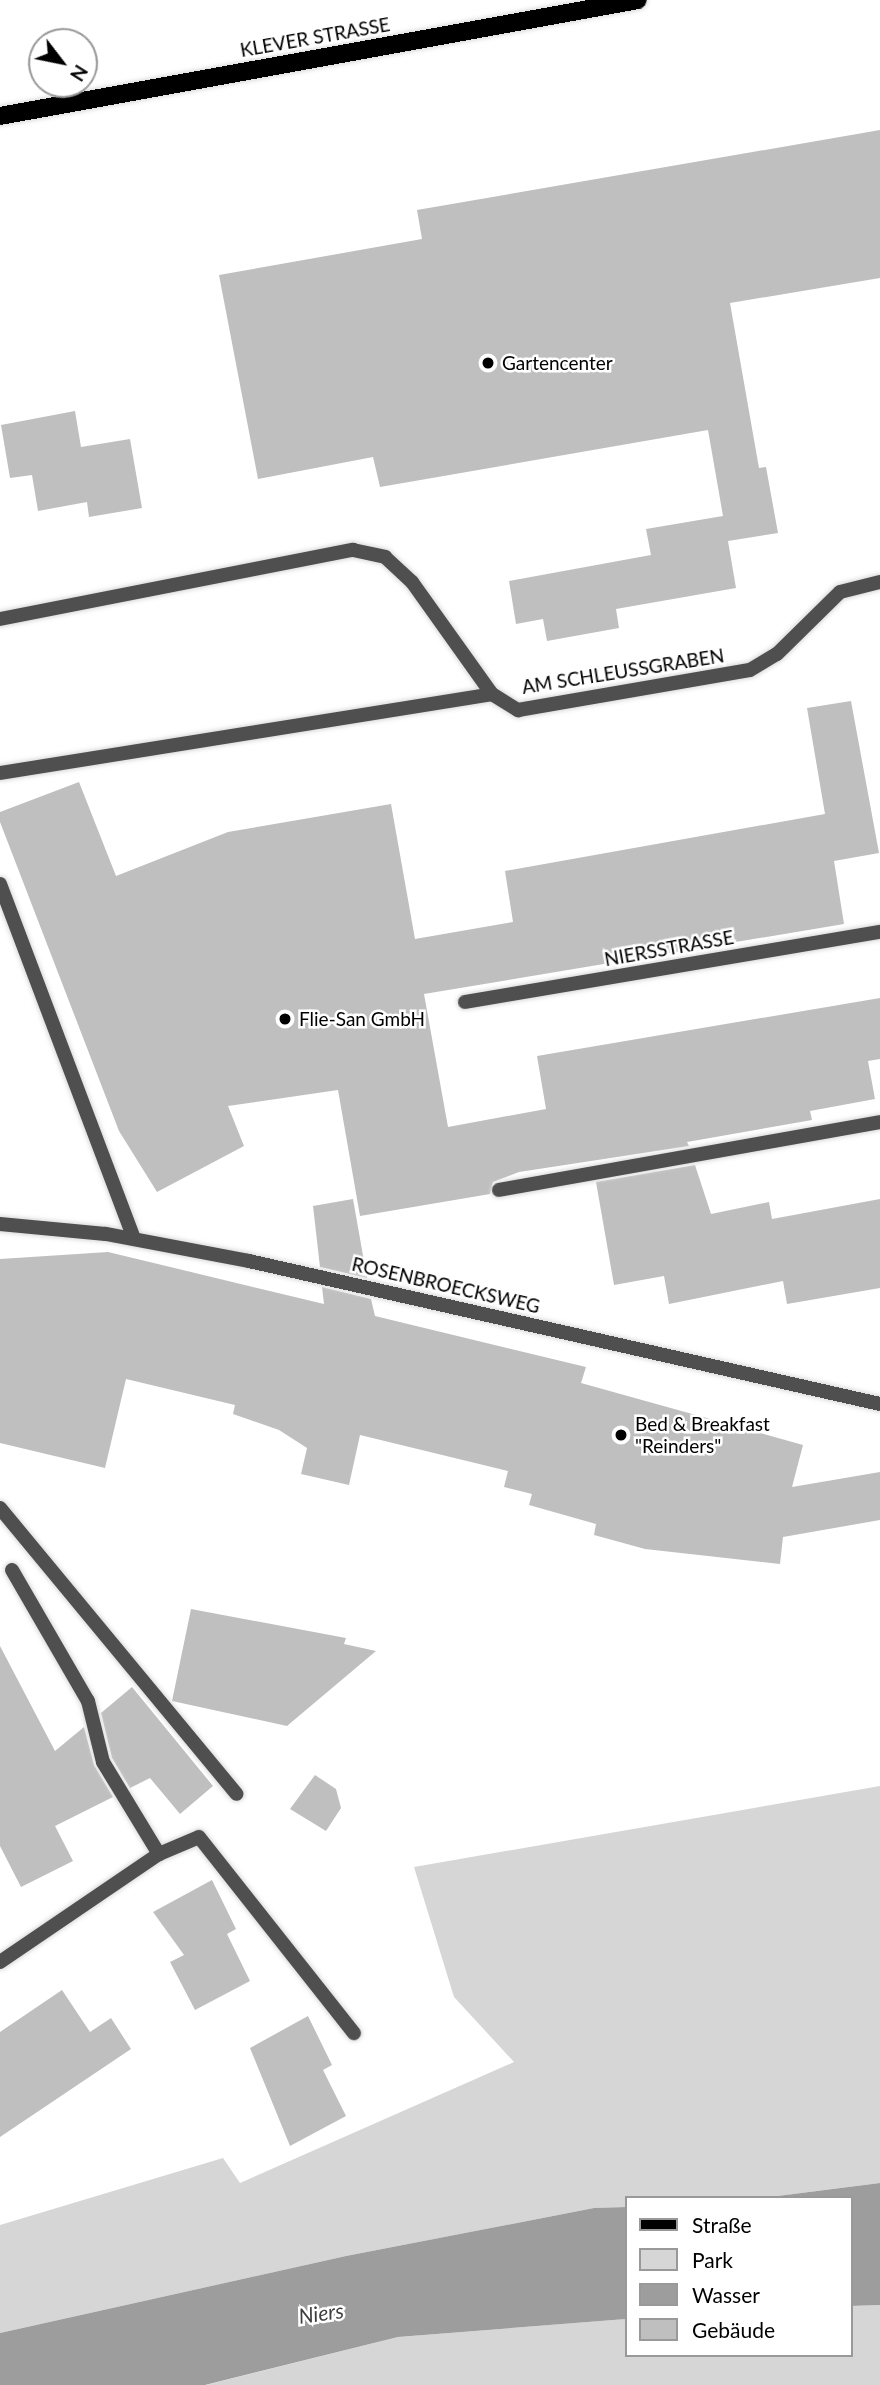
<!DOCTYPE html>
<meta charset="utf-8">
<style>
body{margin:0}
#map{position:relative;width:880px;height:2385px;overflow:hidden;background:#fff;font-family:Lato,sans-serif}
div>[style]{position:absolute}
.green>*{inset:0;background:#d6d6d6}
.water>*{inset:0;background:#9d9d9d}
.building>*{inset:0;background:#bfbfbf}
.roads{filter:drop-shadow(0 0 2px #dbdbdb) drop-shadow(0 0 2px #dbdbdb)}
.service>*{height:14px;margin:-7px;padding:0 7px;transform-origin:7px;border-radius:7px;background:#4f4f4f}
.minor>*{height:14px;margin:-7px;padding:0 7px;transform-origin:7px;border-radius:7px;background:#4f4f4f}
.primary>*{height:18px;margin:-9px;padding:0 9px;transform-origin:9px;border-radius:9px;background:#000}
.dots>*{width:19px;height:19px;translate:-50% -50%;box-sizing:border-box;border:4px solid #fff;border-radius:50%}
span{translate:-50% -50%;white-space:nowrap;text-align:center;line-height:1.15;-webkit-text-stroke:5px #fff;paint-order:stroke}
.street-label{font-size:19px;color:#000}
.poi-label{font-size:19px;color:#000}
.left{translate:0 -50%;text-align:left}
.water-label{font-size:21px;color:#3e3e3e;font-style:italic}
.legend{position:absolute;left:625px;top:2196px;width:228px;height:161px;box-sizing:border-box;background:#fff;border:2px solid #999;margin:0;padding:9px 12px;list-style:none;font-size:21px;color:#000}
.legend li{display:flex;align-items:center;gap:14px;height:35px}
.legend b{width:35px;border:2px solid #999}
.north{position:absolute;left:28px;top:28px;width:70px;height:70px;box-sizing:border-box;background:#fff;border:2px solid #999;border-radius:50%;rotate:122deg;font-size:19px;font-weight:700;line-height:28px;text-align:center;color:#000}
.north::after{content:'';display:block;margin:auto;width:24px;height:32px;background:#000;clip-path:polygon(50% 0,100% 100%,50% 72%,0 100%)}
</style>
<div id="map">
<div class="green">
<div style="clip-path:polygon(880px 1786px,880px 2183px,762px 2198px,626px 2198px,626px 2207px,594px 2208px,346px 2256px,0 2333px,0 2225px,223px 2158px,240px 2183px,514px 2062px,454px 1997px,414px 1867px)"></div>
<div style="clip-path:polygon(880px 2305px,880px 2385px,206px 2385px,398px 2337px,626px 2319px,626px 2355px,850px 2355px,850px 2306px)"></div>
</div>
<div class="water">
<div style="clip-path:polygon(880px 2183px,880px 2305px,850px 2306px,850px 2198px,762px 2198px)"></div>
<div style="clip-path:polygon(626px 2207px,626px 2319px,398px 2337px,205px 2385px,0 2385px,0 2333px,346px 2256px,594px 2208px)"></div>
</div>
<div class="building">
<div style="clip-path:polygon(880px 130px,880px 278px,730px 303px,759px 468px,766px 467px,778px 533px,728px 541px,736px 588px,616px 609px,619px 628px,547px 641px,543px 619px,516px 624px,509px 581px,651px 555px,646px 529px,723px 516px,708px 430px,380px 487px,373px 457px,258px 479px,219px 275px,422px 239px,417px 210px)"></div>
<div style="clip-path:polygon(75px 411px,81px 447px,130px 439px,142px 508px,89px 517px,87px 502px,38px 511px,32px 475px,10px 478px,1px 425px)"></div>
<div style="clip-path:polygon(851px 701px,879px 853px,834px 861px,844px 924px,424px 994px,448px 1127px,546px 1109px,537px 1056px,880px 998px,880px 1059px,868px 1061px,875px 1099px,810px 1111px,812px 1120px,687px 1142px,689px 1146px,519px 1172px,493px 1182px,490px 1194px,360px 1216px,338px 1090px,228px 1106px,244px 1146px,157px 1192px,119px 1131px,0 822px,0 812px,79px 782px,116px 876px,228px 832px,391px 804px,415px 939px,513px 922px,505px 871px,825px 814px,807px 708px)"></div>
<div style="clip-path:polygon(695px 1165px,711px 1214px,769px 1202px,772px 1219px,880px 1199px,880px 1288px,787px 1304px,783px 1281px,669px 1304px,664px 1276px,614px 1285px,596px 1182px)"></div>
<div style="clip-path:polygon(353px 1199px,367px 1278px,320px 1267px,313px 1206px)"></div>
<div style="clip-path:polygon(108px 1252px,324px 1304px,322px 1287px,371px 1299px,375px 1316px,586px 1367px,581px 1383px,803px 1445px,792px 1487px,880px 1472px,880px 1520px,783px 1537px,780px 1564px,645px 1549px,594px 1535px,596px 1524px,529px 1505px,532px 1494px,504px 1487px,508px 1471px,360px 1435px,349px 1485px,301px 1474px,307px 1448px,279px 1430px,233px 1414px,235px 1405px,126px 1379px,105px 1468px,0 1443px,0 1259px)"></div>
<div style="clip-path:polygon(191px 1609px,346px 1638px,344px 1644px,376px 1651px,287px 1726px,172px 1701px)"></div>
<div style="clip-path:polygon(0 1646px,55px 1751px,84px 1727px,94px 1765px,113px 1797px,55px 1826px,73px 1861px,21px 1887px,0 1846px)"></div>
<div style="clip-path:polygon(132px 1687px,213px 1786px,180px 1814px,150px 1778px,130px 1788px,112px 1758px,101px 1713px)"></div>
<div style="clip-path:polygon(315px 1775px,336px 1789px,341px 1808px,326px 1831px,290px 1809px)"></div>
<div style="clip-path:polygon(212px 1880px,236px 1929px,227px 1934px,250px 1981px,195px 2010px,170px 1962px,184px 1955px,153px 1912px)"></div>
<div style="clip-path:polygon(62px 1990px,90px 2032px,111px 2018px,131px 2049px,0 2137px,0 2032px)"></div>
<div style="clip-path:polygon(308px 2016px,332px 2065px,323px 2070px,346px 2116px,290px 2146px,250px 2048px)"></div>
</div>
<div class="roads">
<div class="service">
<div style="left:0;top:773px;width:498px;rotate:-9.1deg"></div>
<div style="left:0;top:884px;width:379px;rotate:69.3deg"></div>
<div style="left:465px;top:1002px;width:421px;rotate:-9.6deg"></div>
<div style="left:499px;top:1190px;width:387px;rotate:-10.1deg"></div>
<div style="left:0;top:1508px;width:371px;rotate:50.4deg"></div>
<div style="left:12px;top:1570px;width:151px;rotate:59.9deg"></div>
<div style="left:88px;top:1701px;width:63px;rotate:76.2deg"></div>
<div style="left:103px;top:1762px;width:108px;rotate:58.7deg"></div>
<div style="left:159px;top:1854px;width:43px;rotate:-23deg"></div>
<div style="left:199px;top:1837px;width:250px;rotate:51.7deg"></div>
</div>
<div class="minor">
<div style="left:0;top:619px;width:360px;rotate:-11.1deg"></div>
<div style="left:353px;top:550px;width:33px;rotate:12deg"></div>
<div style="left:385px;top:557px;width:37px;rotate:43deg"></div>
<div style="left:412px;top:582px;width:138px;rotate:54.5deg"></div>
<div style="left:492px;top:694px;width:31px;rotate:32deg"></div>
<div style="left:518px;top:710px;width:235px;rotate:-9.8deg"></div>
<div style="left:750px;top:670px;width:31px;rotate:-31deg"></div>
<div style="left:777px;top:654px;width:88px;rotate:-44.5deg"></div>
<div style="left:840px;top:592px;width:41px;rotate:-14deg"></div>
<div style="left:0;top:1224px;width:106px;rotate:5.4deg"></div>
<div style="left:106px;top:1234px;width:146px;rotate:10.7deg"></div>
<div style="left:249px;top:1261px;width:647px;rotate:12.77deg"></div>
<div style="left:0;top:1962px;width:192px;rotate:-34.2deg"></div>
</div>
<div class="primary">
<div style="left:0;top:116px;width:648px;rotate:-10.3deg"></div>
</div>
</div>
<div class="dots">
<div style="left:488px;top:363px;background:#000"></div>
<div style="left:285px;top:1019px;background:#000"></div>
<div style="left:621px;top:1435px;background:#000"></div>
</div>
<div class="street-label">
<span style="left:315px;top:37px;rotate:-10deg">KLEVER STRASSE</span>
<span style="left:623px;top:671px;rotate:-9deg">AM SCHLEUSSGRABEN</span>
<span style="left:669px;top:948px;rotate:-10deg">NIERSSTRASSE</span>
<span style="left:446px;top:1285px;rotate:13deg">ROSENBROECKSWEG</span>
</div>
<div class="poi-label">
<span class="left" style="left:502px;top:363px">Gartencenter</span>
<span class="left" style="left:299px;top:1019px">Flie-San GmbH</span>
<span class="left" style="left:635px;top:1435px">Bed &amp; Breakfast<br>"Reinders"</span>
</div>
<div class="water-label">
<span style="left:321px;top:2313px;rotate:-8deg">Niers</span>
</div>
<ul class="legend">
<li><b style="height:9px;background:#000"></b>Straße</li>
<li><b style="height:19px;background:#d6d6d6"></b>Park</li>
<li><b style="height:19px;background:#9d9d9d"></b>Wasser</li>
<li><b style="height:19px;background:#bfbfbf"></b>Gebäude</li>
</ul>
<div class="north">N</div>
</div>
